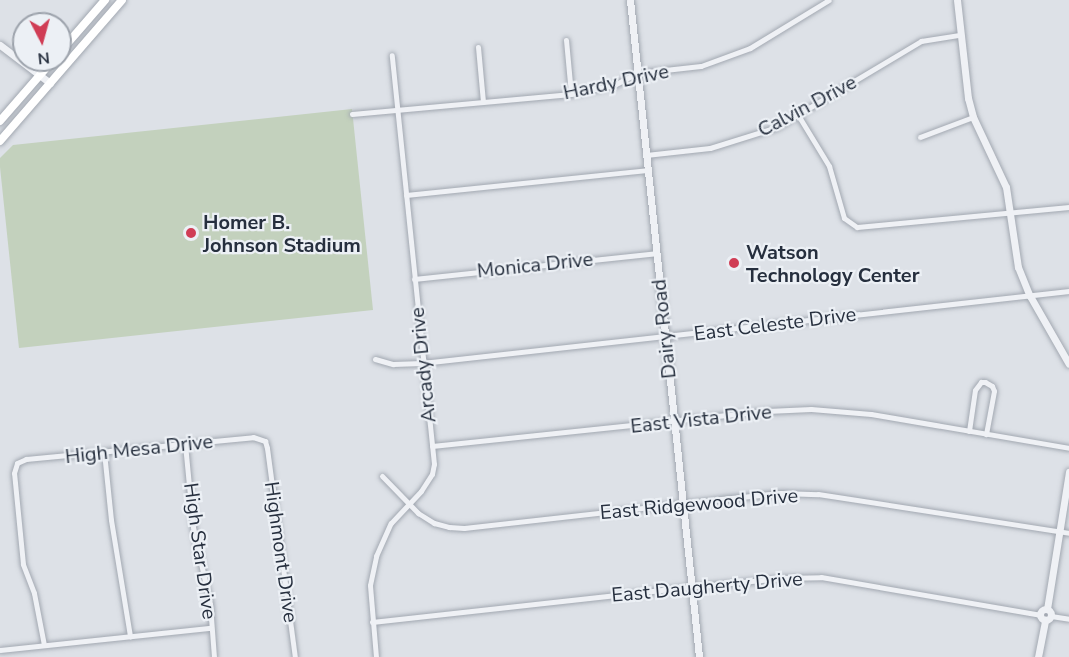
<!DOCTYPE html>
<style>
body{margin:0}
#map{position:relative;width:1069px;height:657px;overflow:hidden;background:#dde1e7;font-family:"Nunito Sans",sans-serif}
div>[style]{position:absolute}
.green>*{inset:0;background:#c3d1bd}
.roads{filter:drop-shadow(0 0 2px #a2a8b1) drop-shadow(0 0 2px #a2a8b1)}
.minor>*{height:5px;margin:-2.5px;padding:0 2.5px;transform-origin:2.5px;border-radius:2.5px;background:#eff1f5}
.tertiary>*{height:7px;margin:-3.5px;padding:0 3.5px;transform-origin:3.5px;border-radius:3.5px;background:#eff1f5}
.tertiary>.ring{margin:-3.5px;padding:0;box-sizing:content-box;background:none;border:7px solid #eff1f5;border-radius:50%}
.secondary>*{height:8px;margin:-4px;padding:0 4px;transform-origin:4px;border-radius:4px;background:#fff}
.dots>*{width:16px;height:16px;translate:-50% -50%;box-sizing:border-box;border:3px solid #ecf0f5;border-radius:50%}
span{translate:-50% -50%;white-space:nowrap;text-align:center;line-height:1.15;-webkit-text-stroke:4.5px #ecf0f5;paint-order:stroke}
.street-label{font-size:20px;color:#262f3e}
.poi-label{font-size:20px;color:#262f3e;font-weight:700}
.left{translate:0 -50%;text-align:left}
.north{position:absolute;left:12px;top:12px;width:60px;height:60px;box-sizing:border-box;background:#ecf0f5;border:2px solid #9da3ac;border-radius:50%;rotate:174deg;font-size:16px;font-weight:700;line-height:24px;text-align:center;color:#262f3e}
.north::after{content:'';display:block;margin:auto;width:21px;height:27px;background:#d03d55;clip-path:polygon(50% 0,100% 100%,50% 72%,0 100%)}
</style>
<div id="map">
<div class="green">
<div style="clip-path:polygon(352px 109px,373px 310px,19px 348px,0 167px,0 158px,13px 145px)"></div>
</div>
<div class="roads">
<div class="minor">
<div style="left:566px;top:40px;width:54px;rotate:84.7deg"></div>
<div style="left:478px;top:47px;width:55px;rotate:84.8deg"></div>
<div style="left:352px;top:114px;width:220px;rotate:-5.2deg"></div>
<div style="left:571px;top:94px;width:44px;rotate:-11.8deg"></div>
<div style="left:614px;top:85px;width:27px;rotate:-27deg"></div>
<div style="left:638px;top:73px;width:63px;rotate:-6.3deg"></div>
<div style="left:701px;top:66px;width:52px;rotate:-20.2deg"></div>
<div style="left:750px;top:48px;width:92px;rotate:-31.3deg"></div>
<div style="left:798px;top:115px;width:60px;rotate:58.7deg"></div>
<div style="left:829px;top:166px;width:54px;rotate:73.9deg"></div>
<div style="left:844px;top:218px;width:16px;rotate:35deg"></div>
<div style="left:857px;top:227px;width:213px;rotate:-5.4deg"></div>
<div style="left:920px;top:137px;width:57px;rotate:-20.7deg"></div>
<div style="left:646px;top:155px;width:64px;rotate:-6.2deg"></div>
<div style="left:710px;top:148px;width:70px;rotate:-17.4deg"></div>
<div style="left:777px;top:127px;width:168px;rotate:-30.8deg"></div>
<div style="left:921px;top:41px;width:39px;rotate:-9deg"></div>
<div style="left:406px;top:195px;width:242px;rotate:-5.9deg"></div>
<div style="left:414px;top:279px;width:243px;rotate:-6.1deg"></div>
<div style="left:375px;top:359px;width:19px;rotate:16deg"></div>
<div style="left:393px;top:364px;width:29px;rotate:-2deg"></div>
<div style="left:422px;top:363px;width:651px;rotate:-6.35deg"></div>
<div style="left:969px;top:431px;width:41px;rotate:-81.7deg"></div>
<div style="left:975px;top:390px;width:10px;rotate:-53deg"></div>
<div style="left:981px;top:382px;width:4px"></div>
<div style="left:985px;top:382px;width:8px;rotate:30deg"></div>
<div style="left:992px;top:386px;width:5px;rotate:68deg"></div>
<div style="left:994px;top:391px;width:44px;rotate:100.5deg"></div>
<div style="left:185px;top:444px;width:83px;rotate:84.5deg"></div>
<div style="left:193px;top:527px;width:79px;rotate:77.6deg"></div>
<div style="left:210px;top:604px;width:53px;rotate:85.7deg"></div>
<div style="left:432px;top:446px;width:337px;rotate:-6deg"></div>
<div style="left:767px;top:411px;width:44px;rotate:-2.6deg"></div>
<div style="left:811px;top:409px;width:60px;rotate:4.8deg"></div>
<div style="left:871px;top:414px;width:201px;rotate:9.7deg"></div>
<div style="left:104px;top:452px;width:68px;rotate:84.1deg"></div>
<div style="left:111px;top:520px;width:118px;rotate:80.7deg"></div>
<div style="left:382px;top:476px;width:52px;rotate:45.8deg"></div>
<div style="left:418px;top:513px;width:19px;rotate:32deg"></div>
<div style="left:434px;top:523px;width:16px;rotate:15deg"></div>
<div style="left:449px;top:527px;width:15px;rotate:4deg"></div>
<div style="left:464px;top:528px;width:259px;rotate:-6.4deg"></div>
<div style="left:721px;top:499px;width:60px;rotate:-5.7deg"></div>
<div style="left:781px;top:493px;width:37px;rotate:2deg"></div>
<div style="left:818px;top:494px;width:254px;rotate:8.8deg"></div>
<div style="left:1051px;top:616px;width:18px;rotate:9deg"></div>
<div style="left:372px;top:622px;width:321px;rotate:-6.3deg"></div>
<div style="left:691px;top:587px;width:91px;rotate:-5.6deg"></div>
<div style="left:782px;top:578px;width:39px;rotate:-1deg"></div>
<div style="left:821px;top:577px;width:222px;rotate:9.8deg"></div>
<div style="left:44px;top:645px;width:53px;rotate:-100.9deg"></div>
<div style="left:34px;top:593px;width:31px;rotate:-111deg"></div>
<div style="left:23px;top:564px;width:91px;rotate:-95.6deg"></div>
<div style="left:14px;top:473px;width:10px;rotate:-73deg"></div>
<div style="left:17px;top:463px;width:10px;rotate:-24deg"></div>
<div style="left:26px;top:459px;width:228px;rotate:-5.5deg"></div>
<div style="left:253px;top:437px;width:13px;rotate:18deg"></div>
<div style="left:265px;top:441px;width:7px;rotate:74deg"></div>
<div style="left:267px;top:448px;width:211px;rotate:82.4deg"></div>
<div style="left:0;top:650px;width:212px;rotate:-6deg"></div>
<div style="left:376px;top:657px;width:72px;rotate:-94.8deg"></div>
<div style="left:370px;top:585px;width:30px;rotate:-78deg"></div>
<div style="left:376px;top:556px;width:36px;rotate:-66deg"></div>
<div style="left:391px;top:523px;width:44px;rotate:-46.8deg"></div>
<div style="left:421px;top:491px;width:20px;rotate:-57deg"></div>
<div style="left:432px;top:474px;width:10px;rotate:-79deg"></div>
<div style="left:434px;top:464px;width:411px;rotate:-95.9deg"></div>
</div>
<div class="tertiary">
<div style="left:630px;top:0;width:661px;rotate:84deg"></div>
<div style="left:957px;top:0;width:99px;rotate:83.6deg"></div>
<div style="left:968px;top:98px;width:20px;rotate:75deg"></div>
<div style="left:973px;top:117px;width:77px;rotate:64.8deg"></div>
<div style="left:1006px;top:187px;width:81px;rotate:81.5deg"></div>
<div style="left:1018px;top:267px;width:31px;rotate:68deg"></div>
<div style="left:1030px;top:296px;width:78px;rotate:60.2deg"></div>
<div style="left:0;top:45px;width:63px;rotate:37.2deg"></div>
<div style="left:1047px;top:609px;width:139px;rotate:-80.9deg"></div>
<div class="ring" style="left:1040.5px;top:609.5px;width:4px;height:4px"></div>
<div style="left:1038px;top:657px;width:38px;rotate:-79deg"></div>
</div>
<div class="secondary">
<div style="left:60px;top:52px;width:69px;rotate:-49.1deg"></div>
<div style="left:0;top:121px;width:81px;rotate:-49deg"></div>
<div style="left:0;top:141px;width:186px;rotate:-49.1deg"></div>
</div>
</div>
<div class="dots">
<div style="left:191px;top:233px;background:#d03d55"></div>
<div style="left:734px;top:263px;background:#d03d55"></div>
</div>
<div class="street-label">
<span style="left:616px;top:82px;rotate:-12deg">Hardy Drive</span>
<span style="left:807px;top:106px;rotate:-28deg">Calvin Drive</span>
<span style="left:535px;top:265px;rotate:-6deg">Monica Drive</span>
<span style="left:775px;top:324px;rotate:-7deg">East Celeste Drive</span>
<span style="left:664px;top:329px;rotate:-96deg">Dairy Road</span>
<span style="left:423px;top:365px;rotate:-96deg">Arcady Drive</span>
<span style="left:701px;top:419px;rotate:-6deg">East Vista Drive</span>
<span style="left:139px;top:449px;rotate:-6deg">High Mesa Drive</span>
<span style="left:699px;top:504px;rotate:-5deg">East Ridgewood Drive</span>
<span style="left:200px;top:551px;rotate:82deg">High Star Drive</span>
<span style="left:281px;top:552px;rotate:82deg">Highmont Drive</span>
<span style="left:707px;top:587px;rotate:-5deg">East Daugherty Drive</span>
</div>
<div class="poi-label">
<span class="left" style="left:203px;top:234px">Homer B.<br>Johnson Stadium</span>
<span class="left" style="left:746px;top:264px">Watson<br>Technology Center</span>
</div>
<div class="north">N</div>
</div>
